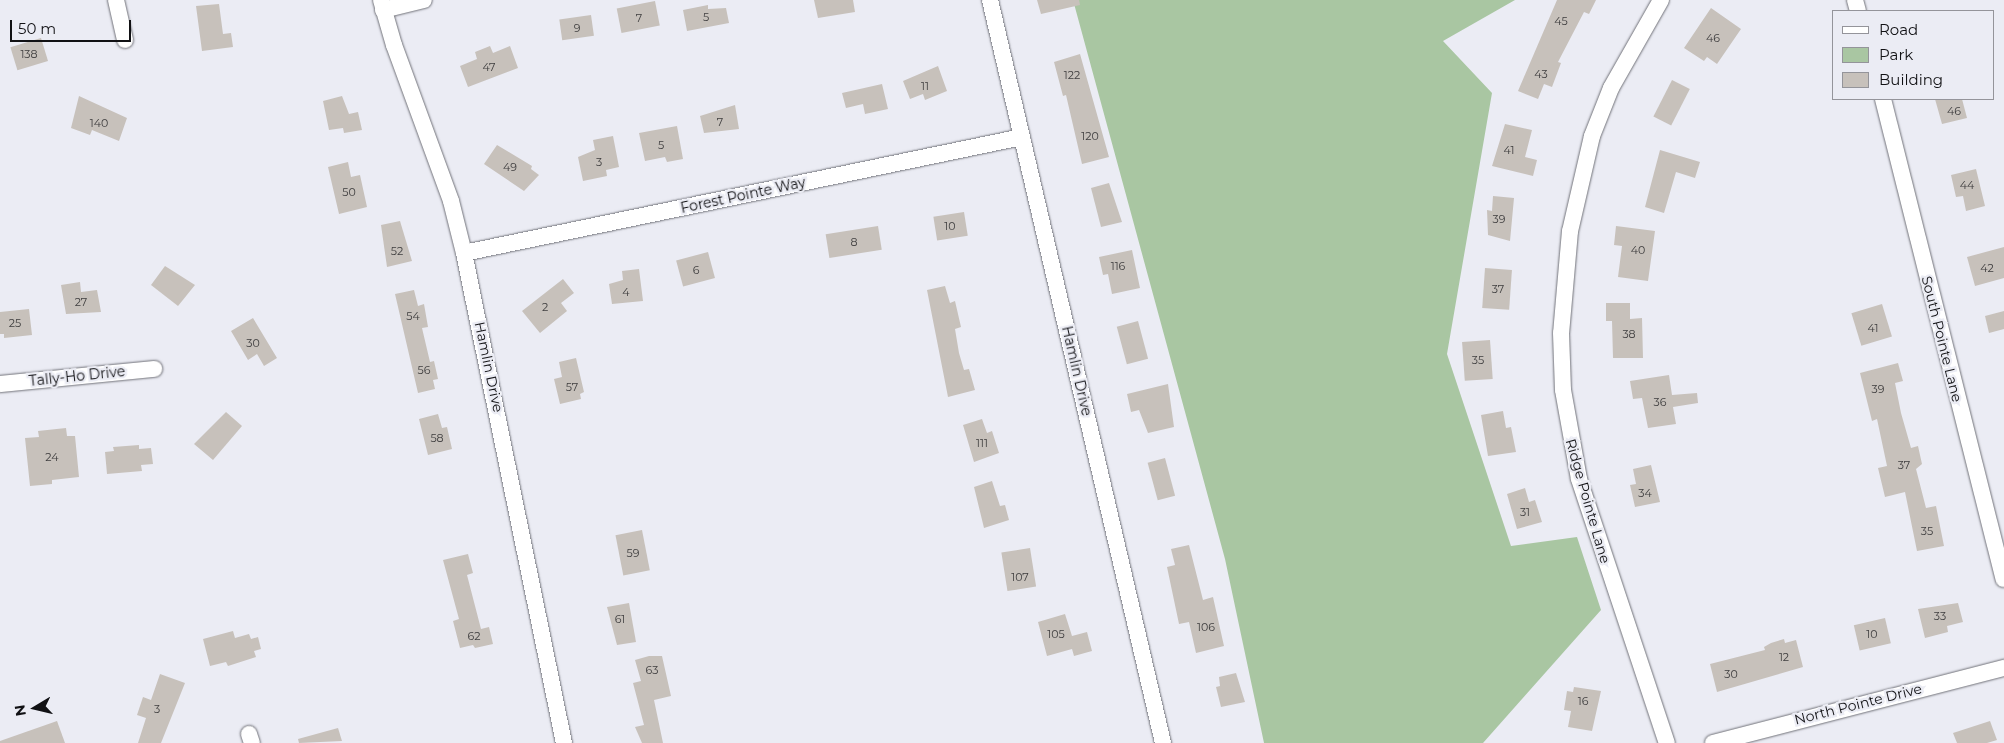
<!DOCTYPE html>
<style>
body{margin:0}
#map{position:relative;width:2004px;height:743px;overflow:hidden;background:#ebecf4;font-family:Montserrat,sans-serif}
div>[style]{position:absolute}
.green>*{inset:0;background:#a9c6a2}
.building>*{inset:0;background:#c7c1bb;transform-origin:0 0}
.roads{filter:drop-shadow(0 0 1px #717279) drop-shadow(0 0 1px #717279)}
.street>*{height:16px;margin:-8px;padding:0 8px;transform-origin:8px;border-radius:8px;background:#fff}
span{translate:-50% -50%;white-space:nowrap;text-align:center;line-height:1.15;-webkit-text-stroke:4.5px #ebecf4;paint-order:stroke}
.number-label{font-size:11px;color:#3e3d3e}
.number-label span{-webkit-text-stroke-width:0}
.street-label{font-size:14px;color:#111114}
.legend{position:absolute;left:1832px;top:10px;width:162px;height:90px;box-sizing:border-box;background:#ebecf4;border:1px solid #94949a;margin:0;padding:6px 9px;list-style:none;font-size:15px;color:#111114}
.legend li{display:flex;align-items:center;gap:10px;height:25px}
.legend b{width:25px;border:1px solid #94949a}
.north{position:absolute;left:10px;top:683px;width:50px;height:50px;-webkit-text-stroke:4px #ebecf4;paint-order:stroke;rotate:261deg;font-size:14px;font-weight:700;line-height:20px;text-align:center;color:#111114}
.north::after{content:'';display:block;margin:auto;width:18px;height:22px;background:#111114;clip-path:polygon(50% 0,100% 100%,50% 72%,0 100%)}
.scale{position:absolute;left:10px;top:20px;width:121px;height:22px;box-sizing:border-box;border:2px solid #111114;border-top:0;padding-left:6px;font-size:15px;line-height:18px;white-space:nowrap;color:#111114;-webkit-text-stroke:4px #ebecf4;paint-order:stroke}
</style>
<div id="map">
<div class="green">
<div style="clip-path:polygon(1073px 0,1515px 0,1443px 41px,1492px 93px,1447px 354px,1511px 546px,1577px 537px,1601px 610px,1483px 743px,1264px 743px,1225px 559px)"></div>
</div>
<div class="building">
<div style="clip-path:polygon(814px 0,853px 0,855px 12px,818px 18px)"></div>
<div style="clip-path:polygon(1037px 0,1079px 0,1080px 5px,1041px 14px)"></div>
<div style="clip-path:polygon(1557px 0,1596px 0,1589px 14px,1584px 12px,1558px 62px,1561px 63px,1552px 87px,1544px 84px,1538px 99px,1518px 91px)"></div>
<div style="left:655px;top:1px;width:25px;height:39px;rotate:79deg"></div>
<div style="clip-path:polygon(219px 4px,223px 34px,231px 33px,233px 47px,202px 51px,196px 6px)"></div>
<div style="clip-path:polygon(708px 5px,708px 9px,726px 8px,729px 23px,687px 31px,683px 10px)"></div>
<div style="clip-path:polygon(1711px 8px,1741px 29px,1717px 64px,1707px 57px,1704px 61px,1684px 48px)"></div>
<div style="left:591px;top:15px;width:21px;height:32px;rotate:82deg"></div>
<div style="left:41px;top:38px;width:24px;height:32px;rotate:73deg"></div>
<div style="clip-path:polygon(490px 46px,493px 53px,510px 46px,518px 68px,468px 87px,460px 66px,477px 59px,475px 52px)"></div>
<div style="clip-path:polygon(1080px 54px,1109px 157px,1082px 164px,1066px 95px,1063px 96px,1054px 62px)"></div>
<div style="clip-path:polygon(938px 66px,947px 91px,925px 100px,923px 94px,910px 99px,903px 81px)"></div>
<div style="left:1672px;top:80px;width:20px;height:41px;rotate:27deg"></div>
<div style="clip-path:polygon(882px 84px,888px 109px,865px 114px,863px 104px,846px 108px,842px 93px)"></div>
<div style="clip-path:polygon(79px 96px,127px 118px,119px 141px,92px 130px,90px 135px,71px 128px)"></div>
<div style="clip-path:polygon(342px 96px,349px 114px,358px 112px,362px 130px,344px 133px,343px 128px,329px 130px,323px 101px)"></div>
<div style="clip-path:polygon(1935px 99px,1962px 99px,1967px 118px,1942px 124px)"></div>
<div style="clip-path:polygon(735px 105px,739px 129px,704px 133px,700px 116px)"></div>
<div style="clip-path:polygon(1505px 124px,1532px 130px,1525px 157px,1537px 160px,1533px 176px,1492px 166px)"></div>
<div style="clip-path:polygon(677px 126px,683px 159px,667px 162px,665px 157px,645px 161px,639px 133px)"></div>
<div style="clip-path:polygon(613px 136px,619px 167px,606px 170px,607px 176px,583px 181px,578px 157px,595px 150px,593px 140px)"></div>
<div style="clip-path:polygon(497px 145px,532px 166px,531px 169px,539px 175px,524px 191px,484px 164px)"></div>
<div style="clip-path:polygon(1660px 150px,1700px 162px,1695px 178px,1676px 172px,1664px 213px,1645px 207px)"></div>
<div style="clip-path:polygon(348px 162px,351px 177px,360px 175px,367px 207px,339px 214px,328px 167px)"></div>
<div style="clip-path:polygon(1976px 169px,1985px 206px,1966px 211px,1963px 196px,1956px 197px,1951px 175px)"></div>
<div style="clip-path:polygon(1109px 183px,1122px 222px,1101px 227px,1091px 188px)"></div>
<div style="clip-path:polygon(1493px 196px,1514px 198px,1510px 241px,1488px 235px,1487px 210px,1492px 211px)"></div>
<div style="left:964px;top:212px;width:24px;height:31px;rotate:81deg"></div>
<div style="clip-path:polygon(400px 221px,412px 261px,387px 267px,381px 225px)"></div>
<div style="left:878px;top:226px;width:24px;height:53px;rotate:81deg"></div>
<div style="clip-path:polygon(1616px 226px,1655px 231px,1648px 281px,1618px 277px,1622px 246px,1614px 245px)"></div>
<div style="clip-path:polygon(2004px 247px,2004px 278px,1975px 286px,1967px 257px)"></div>
<div style="clip-path:polygon(1132px 250px,1140px 288px,1112px 294px,1108px 274px,1103px 275px,1099px 257px)"></div>
<div style="left:708px;top:252px;width:27px;height:33px;rotate:75deg"></div>
<div style="clip-path:polygon(165px 266px,195px 285px,178px 306px,151px 285px)"></div>
<div style="left:1485px;top:268px;width:27px;height:40px;rotate:4deg"></div>
<div style="clip-path:polygon(639px 269px,643px 301px,612px 304px,609px 284px,623px 280px,622px 271px)"></div>
<div style="clip-path:polygon(563px 279px,574px 293px,561px 303px,567px 311px,540px 333px,522px 311px)"></div>
<div style="clip-path:polygon(80px 282px,81px 292px,97px 290px,101px 312px,66px 314px,61px 285px)"></div>
<div style="clip-path:polygon(945px 286px,950px 303px,955px 301px,961px 327px,955px 329px,959px 353px,964px 370px,969px 369px,975px 390px,948px 397px,927px 290px)"></div>
<div style="clip-path:polygon(414px 290px,418px 306px,424px 304px,428px 327px,422px 328px,430px 362px,434px 361px,438px 379px,433px 380px,435px 389px,418px 393px,395px 294px)"></div>
<div style="clip-path:polygon(1606px 303px,1630px 303px,1630px 319px,1642px 318px,1643px 358px,1613px 358px,1612px 321px,1606px 321px)"></div>
<div style="left:1882px;top:304px;width:34px;height:32px;rotate:73deg"></div>
<div style="clip-path:polygon(29px 309px,32px 335px,4px 338px,4px 334px,0 334px,0 312px)"></div>
<div style="clip-path:polygon(2004px 311px,2004px 329px,1989px 333px,1985px 316px)"></div>
<div style="clip-path:polygon(253px 318px,277px 358px,264px 366px,257px 354px,248px 360px,231px 331px)"></div>
<div style="left:1138px;top:321px;width:39px;height:22px;rotate:75deg"></div>
<div style="left:1490px;top:340px;width:39px;height:28px;rotate:86deg"></div>
<div style="clip-path:polygon(576px 358px,584px 392px,580px 394px,581px 399px,560px 404px,554px 379px,562px 377px,559px 362px)"></div>
<div style="clip-path:polygon(1898px 363px,1903px 381px,1895px 383px,1901px 413px,1911px 448px,1918px 446px,1922px 464px,1916px 469px,1926px 508px,1936px 506px,1944px 546px,1917px 551px,1905px 492px,1885px 497px,1878px 468px,1887px 466px,1877px 419px,1872px 421px,1860px 373px)"></div>
<div style="clip-path:polygon(1669px 375px,1672px 395px,1697px 393px,1698px 403px,1673px 407px,1676px 424px,1648px 428px,1642px 398px,1633px 399px,1630px 381px)"></div>
<div style="clip-path:polygon(1168px 384px,1174px 427px,1148px 433px,1139px 410px,1131px 412px,1127px 394px)"></div>
<div style="clip-path:polygon(1503px 411px,1506px 428px,1511px 427px,1516px 452px,1488px 456px,1481px 415px)"></div>
<div style="clip-path:polygon(226px 412px,242px 426px,213px 460px,194px 444px)"></div>
<div style="clip-path:polygon(438px 414px,442px 428px,447px 427px,452px 449px,428px 455px,419px 419px)"></div>
<div style="clip-path:polygon(982px 419px,987px 433px,992px 431px,999px 453px,974px 462px,963px 425px)"></div>
<div style="clip-path:polygon(66px 428px,67px 436px,75px 436px,79px 477px,52px 480px,52px 484px,30px 486px,25px 438px,39px 437px,38px 431px)"></div>
<div style="clip-path:polygon(139px 445px,139px 449px,151px 448px,153px 464px,141px 465px,142px 471px,107px 474px,105px 452px,114px 451px,113px 447px)"></div>
<div style="left:1165px;top:458px;width:39px;height:18px;rotate:75deg"></div>
<div style="clip-path:polygon(1651px 465px,1660px 502px,1635px 507px,1630px 485px,1636px 484px,1633px 469px)"></div>
<div style="clip-path:polygon(992px 481px,1000px 506px,1005px 505px,1009px 520px,984px 528px,974px 487px)"></div>
<div style="clip-path:polygon(1525px 488px,1529px 502px,1535px 500px,1542px 522px,1517px 529px,1507px 494px)"></div>
<div style="left:642px;top:530px;width:41px;height:27px;rotate:79deg"></div>
<div style="clip-path:polygon(1189px 545px,1203px 600px,1213px 597px,1224px 646px,1196px 653px,1189px 622px,1179px 624px,1167px 567px,1175px 565px,1171px 549px)"></div>
<div style="left:1030px;top:548px;width:39px;height:29px;rotate:81deg"></div>
<div style="clip-path:polygon(468px 554px,473px 573px,467px 575px,481px 629px,489px 627px,493px 644px,475px 648px,473px 645px,460px 648px,453px 621px,459px 619px,443px 560px)"></div>
<div style="clip-path:polygon(629px 603px,636px 642px,617px 645px,607px 607px)"></div>
<div style="clip-path:polygon(1958px 603px,1963px 622px,1947px 626px,1948px 632px,1925px 638px,1918px 609px)"></div>
<div style="clip-path:polygon(1065px 614px,1072px 636px,1087px 632px,1092px 651px,1074px 656px,1072px 649px,1047px 656px,1038px 622px)"></div>
<div style="left:1885px;top:618px;width:26px;height:32px;rotate:77deg"></div>
<div style="clip-path:polygon(233px 631px,235px 638px,249px 634px,251px 639px,258px 637px,261px 649px,254px 651px,256px 657px,228px 666px,226px 662px,210px 666px,203px 639px)"></div>
<div style="clip-path:polygon(1784px 639px,1785px 643px,1796px 640px,1803px 667px,1717px 692px,1710px 664px,1765px 650px,1764px 647px,1771px 643px)"></div>
<div style="clip-path:polygon(649px 656px,662px 656px,671px 696px,654px 700px,663px 743px,642px 743px,635px 727px,644px 725px,633px 683px,641px 681px,635px 660px)"></div>
<div style="clip-path:polygon(1236px 673px,1245px 702px,1221px 707px,1216px 687px,1220px 686px,1219px 677px)"></div>
<div style="clip-path:polygon(160px 674px,185px 683px,161px 743px,138px 743px,146px 718px,137px 715px,143px 697px,151px 700px)"></div>
<div style="clip-path:polygon(1574px 687px,1601px 691px,1592px 731px,1568px 727px,1571px 711px,1564px 710px,1567px 691px,1573px 692px)"></div>
<div style="clip-path:polygon(57px 721px,65px 743px,0 743px,0 741px)"></div>
<div style="clip-path:polygon(1990px 721px,1997px 740px,1987px 743px,1957px 743px,1953px 733px)"></div>
<div style="clip-path:polygon(338px 728px,342px 741px,299px 743px,298px 739px)"></div>
</div>
<div class="roads">
<div class="street">
<div style="left:116px;top:0;width:41px;rotate:77.3deg"></div>
<div style="left:381px;top:0;width:47px;rotate:73.9deg"></div>
<div style="left:394px;top:45px;width:166px;rotate:69.9deg"></div>
<div style="left:451px;top:201px;width:54px;rotate:76deg"></div>
<div style="left:464px;top:253px;width:500px;rotate:78.47deg"></div>
<div style="left:990px;top:0;width:763px;rotate:76.89deg"></div>
<div style="left:1661px;top:0;width:101px;rotate:119.6deg"></div>
<div style="left:1611px;top:88px;width:52px;rotate:111.6deg"></div>
<div style="left:1592px;top:136px;width:98px;rotate:103deg"></div>
<div style="left:1570px;top:231px;width:102px;rotate:95deg"></div>
<div style="left:1561px;top:333px;width:57px;rotate:88deg"></div>
<div style="left:1563px;top:390px;width:90px;rotate:79.8deg"></div>
<div style="left:1579px;top:479px;width:278px;rotate:71.6deg"></div>
<div style="left:1855px;top:0;width:11px;rotate:75deg"></div>
<div style="left:383px;top:10px;width:42px;rotate:-13.7deg"></div>
<div style="left:1883px;top:99px;width:495px;rotate:75.9deg"></div>
<div style="left:464px;top:253px;width:570px;rotate:-11.74deg"></div>
<div style="left:0;top:384px;width:155px;rotate:-5.6deg"></div>
<div style="left:249px;top:734px;width:9px;rotate:72deg"></div>
<div style="left:1713px;top:743px;width:301px;rotate:-14.5deg"></div>
</div>
</div>
<div class="number-label">
<span style="left:706px;top:17px">5</span>
<span style="left:639px;top:18px">7</span>
<span style="left:1561px;top:21px">45</span>
<span style="left:577px;top:28px">9</span>
<span style="left:1713px;top:38px">46</span>
<span style="left:29px;top:54px">138</span>
<span style="left:489px;top:67px">47</span>
<span style="left:1541px;top:74px">43</span>
<span style="left:1072px;top:75px">122</span>
<span style="left:925px;top:86px">11</span>
<span style="left:1954px;top:111px">46</span>
<span style="left:720px;top:122px">7</span>
<span style="left:99px;top:123px">140</span>
<span style="left:1090px;top:136px">120</span>
<span style="left:661px;top:145px">5</span>
<span style="left:1509px;top:150px">41</span>
<span style="left:599px;top:162px">3</span>
<span style="left:510px;top:167px">49</span>
<span style="left:1967px;top:185px">44</span>
<span style="left:349px;top:192px">50</span>
<span style="left:1499px;top:219px">39</span>
<span style="left:950px;top:226px">10</span>
<span style="left:854px;top:242px">8</span>
<span style="left:1638px;top:250px">40</span>
<span style="left:397px;top:251px">52</span>
<span style="left:1118px;top:266px">116</span>
<span style="left:1987px;top:268px">42</span>
<span style="left:696px;top:270px">6</span>
<span style="left:1498px;top:289px">37</span>
<span style="left:626px;top:292px">4</span>
<span style="left:81px;top:302px">27</span>
<span style="left:545px;top:307px">2</span>
<span style="left:413px;top:316px">54</span>
<span style="left:15px;top:323px">25</span>
<span style="left:1873px;top:328px">41</span>
<span style="left:1629px;top:334px">38</span>
<span style="left:253px;top:343px">30</span>
<span style="left:1478px;top:360px">35</span>
<span style="left:424px;top:370px">56</span>
<span style="left:572px;top:387px">57</span>
<span style="left:1878px;top:389px">39</span>
<span style="left:1660px;top:402px">36</span>
<span style="left:437px;top:438px">58</span>
<span style="left:982px;top:443px">111</span>
<span style="left:52px;top:457px">24</span>
<span style="left:1904px;top:465px">37</span>
<span style="left:1645px;top:493px">34</span>
<span style="left:1525px;top:512px">31</span>
<span style="left:1927px;top:531px">35</span>
<span style="left:633px;top:553px">59</span>
<span style="left:1020px;top:577px">107</span>
<span style="left:1940px;top:616px">33</span>
<span style="left:620px;top:619px">61</span>
<span style="left:1206px;top:627px">106</span>
<span style="left:1056px;top:634px">105</span>
<span style="left:1872px;top:634px">10</span>
<span style="left:474px;top:636px">62</span>
<span style="left:1784px;top:657px">12</span>
<span style="left:652px;top:670px">63</span>
<span style="left:1731px;top:674px">30</span>
<span style="left:1583px;top:701px">16</span>
<span style="left:157px;top:709px">3</span>
</div>
<div class="street-label">
<span style="left:743px;top:195px;rotate:-12deg">Forest Pointe Way</span>
<span style="left:1942px;top:339px;rotate:76deg">South Pointe Lane</span>
<span style="left:489px;top:367px;rotate:78deg">Hamlin Drive</span>
<span style="left:1077px;top:371px;rotate:77deg">Hamlin Drive</span>
<span style="left:77px;top:376px;rotate:-6deg">Tally-Ho Drive</span>
<span style="left:1588px;top:501px;rotate:74deg">Ridge Pointe Lane</span>
<span style="left:1858px;top:704px;rotate:-14deg">North Pointe Drive</span>
</div>
<ul class="legend">
<li><b style="height:6px;background:#fff"></b>Road</li>
<li><b style="height:14px;background:#a9c6a2"></b>Park</li>
<li><b style="height:14px;background:#c7c1bb"></b>Building</li>
</ul>
<div class="north">N</div>
<div class="scale">50 m</div>
</div>
